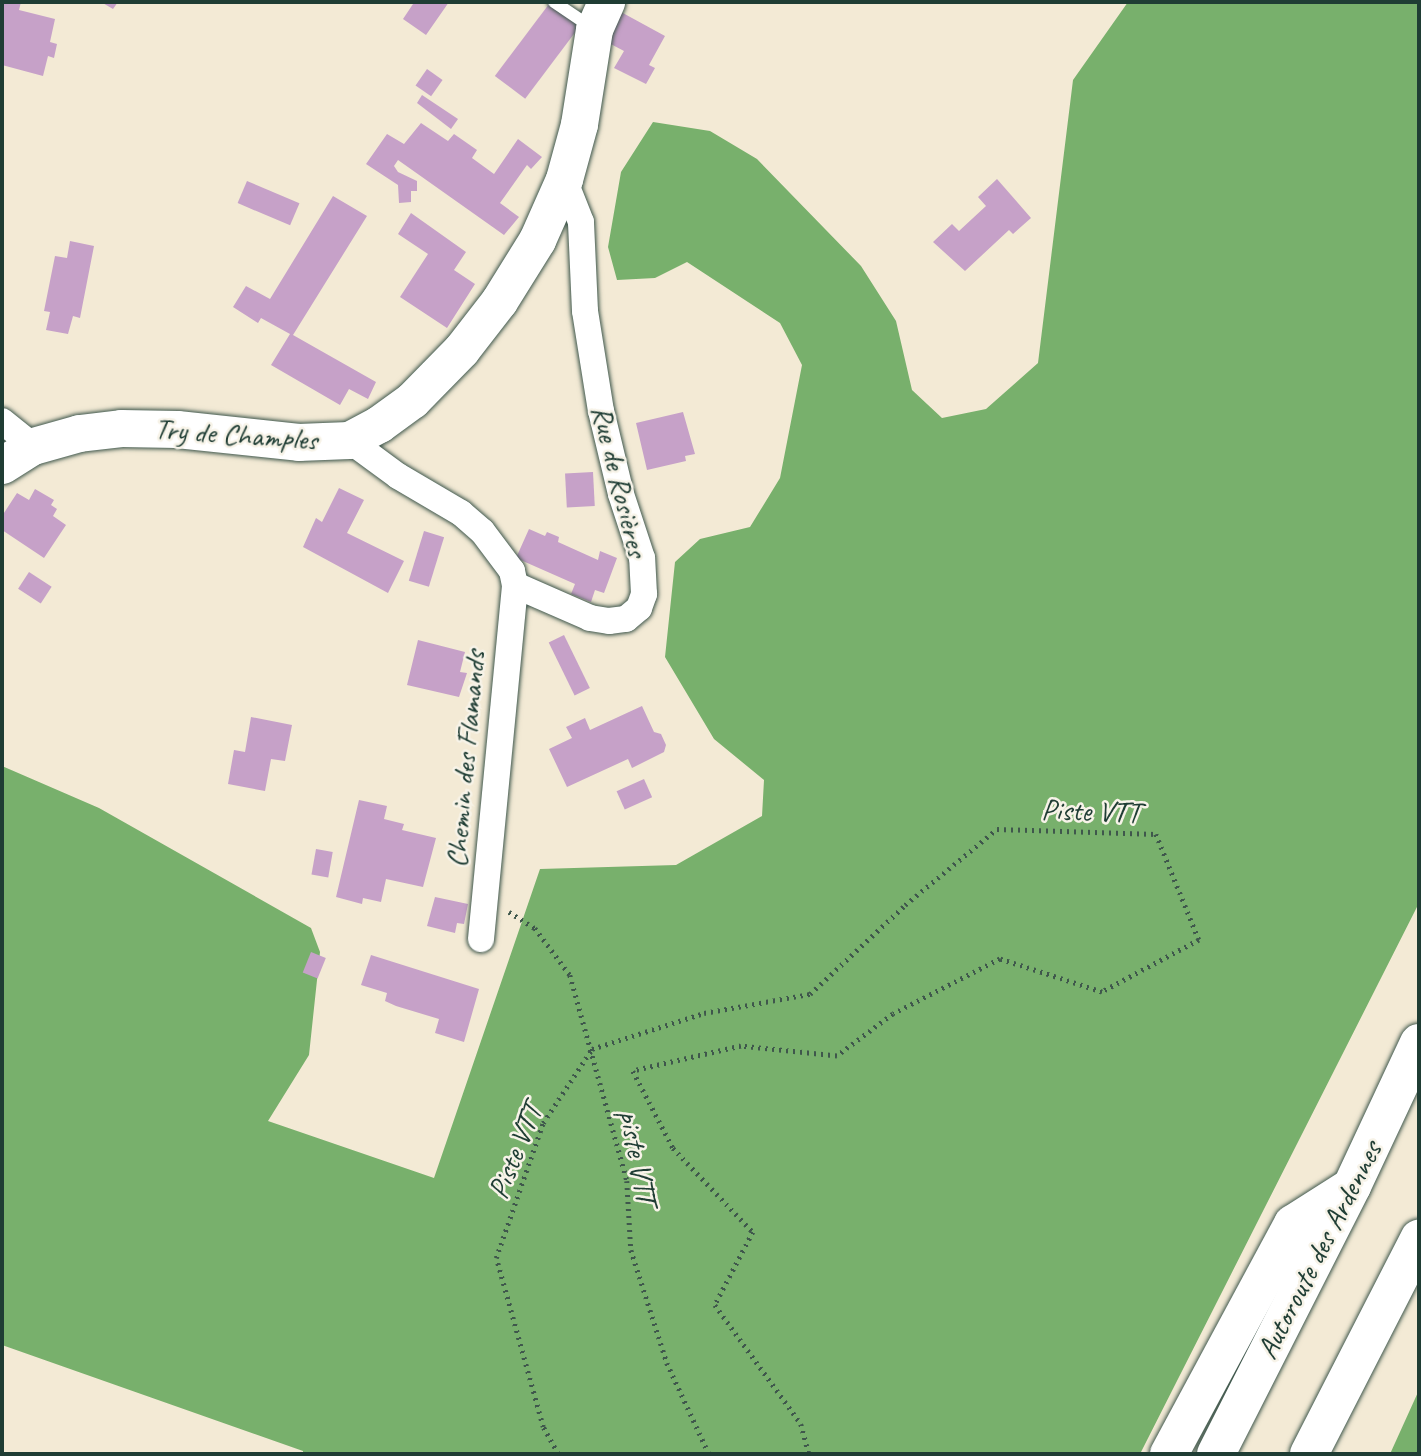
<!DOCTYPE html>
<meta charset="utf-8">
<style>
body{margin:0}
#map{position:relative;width:1421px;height:1456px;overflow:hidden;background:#f3ead5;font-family:Caveat,sans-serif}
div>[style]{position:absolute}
.forest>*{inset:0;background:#78b06c}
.building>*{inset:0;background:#c6a1c8;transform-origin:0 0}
.path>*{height:4.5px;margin-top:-2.25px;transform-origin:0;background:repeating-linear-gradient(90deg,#3f574c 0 2px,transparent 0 7px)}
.roads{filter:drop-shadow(0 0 2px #3f574c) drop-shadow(0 0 2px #3f574c)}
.lane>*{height:12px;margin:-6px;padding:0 6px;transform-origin:6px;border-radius:6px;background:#fff}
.street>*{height:26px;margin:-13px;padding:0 13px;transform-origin:13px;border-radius:13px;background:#fff}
.secondary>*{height:37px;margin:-18.5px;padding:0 18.5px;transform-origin:18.5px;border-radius:18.5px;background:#fff}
.highway>*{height:38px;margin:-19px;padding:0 19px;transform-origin:19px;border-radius:19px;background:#fff}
span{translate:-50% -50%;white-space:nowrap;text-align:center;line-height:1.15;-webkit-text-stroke:5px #f7f3e8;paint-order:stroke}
.street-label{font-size:30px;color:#1f3d34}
.frame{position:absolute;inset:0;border:4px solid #1f3d34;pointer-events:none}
</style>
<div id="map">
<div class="forest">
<div style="clip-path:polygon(1128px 2px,1419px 2px,1419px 903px,1140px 1454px,303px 1454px,303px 1451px,2px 1345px,2px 766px,99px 808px,311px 928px,320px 952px,309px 1055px,268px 1121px,434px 1178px,540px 869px,676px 865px,762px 816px,764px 780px,714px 739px,665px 657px,675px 562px,700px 539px,750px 527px,780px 478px,802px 365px,780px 323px,687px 262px,655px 278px,617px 280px,608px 247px,621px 172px,653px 122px,710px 131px,757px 159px,861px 266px,896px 321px,912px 390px,942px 418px,986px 409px,1038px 363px,1073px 80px)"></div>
<div style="clip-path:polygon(1419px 1390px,1419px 1454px,1389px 1454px,1390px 1454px)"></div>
</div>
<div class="building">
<div style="clip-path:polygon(2px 2px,21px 2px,19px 10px,55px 19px,50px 42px,57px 44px,54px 58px,48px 56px,43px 76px,2px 65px)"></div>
<div style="clip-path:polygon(101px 2px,118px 2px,113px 9px)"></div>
<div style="clip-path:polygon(409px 2px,449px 2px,426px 35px,403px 19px,413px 4px)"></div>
<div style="left:549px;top:4px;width:38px;height:90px;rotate:37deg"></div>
<div style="clip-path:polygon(621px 12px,665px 36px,649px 65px,655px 68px,646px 84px,614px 68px,624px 51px,605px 41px)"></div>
<div style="left:427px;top:69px;width:19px;height:20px;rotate:35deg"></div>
<div style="clip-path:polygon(422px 95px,458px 119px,451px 129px,417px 103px)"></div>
<div style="clip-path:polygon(421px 123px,448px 141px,454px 134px,477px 150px,472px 158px,494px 174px,518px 139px,542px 157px,531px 169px,527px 165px,500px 203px,519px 217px,504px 235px,398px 160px,394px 166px,398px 172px,417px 181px,417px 191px,411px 191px,411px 202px,399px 203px,398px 185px,366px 164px,387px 134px,404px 144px)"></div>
<div style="clip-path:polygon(997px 179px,1031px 218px,1013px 234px,1009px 230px,965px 271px,933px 242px,952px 224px,959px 231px,986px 206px,978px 197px)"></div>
<div style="left:247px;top:181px;width:57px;height:24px;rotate:23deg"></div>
<div style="clip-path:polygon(333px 196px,367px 216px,293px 335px,376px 382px,368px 399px,349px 389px,340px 405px,271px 365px,290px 334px,261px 318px,258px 323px,233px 307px,246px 286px,270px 299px)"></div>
<div style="clip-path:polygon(411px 213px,466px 252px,454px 270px,475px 284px,447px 328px,400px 297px,428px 254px,398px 234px)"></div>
<div style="clip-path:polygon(70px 241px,94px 246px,80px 318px,73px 316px,68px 334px,46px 330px,50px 312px,44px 311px,55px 256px,67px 258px)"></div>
<div style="clip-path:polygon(683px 412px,695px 454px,685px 456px,686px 461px,647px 470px,636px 423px)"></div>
<div style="left:593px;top:472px;width:34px;height:28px;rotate:87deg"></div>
<div style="clip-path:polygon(339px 488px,364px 500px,347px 533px,404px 561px,388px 593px,303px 547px,316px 518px,322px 522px)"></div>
<div style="clip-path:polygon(35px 489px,54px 500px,51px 505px,57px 509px,53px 516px,66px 525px,44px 558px,2px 530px,2px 516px,17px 493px,29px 500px)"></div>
<div style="clip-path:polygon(529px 529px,545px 536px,547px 532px,559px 537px,558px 542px,598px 560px,600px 551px,617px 558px,604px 593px,595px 590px,591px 602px,571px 594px,575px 584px,516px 558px)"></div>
<div style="left:424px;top:531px;width:21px;height:52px;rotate:17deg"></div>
<div style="left:29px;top:572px;width:27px;height:20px;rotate:33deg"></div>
<div style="left:564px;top:635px;width:59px;height:17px;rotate:64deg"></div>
<div style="clip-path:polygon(418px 640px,465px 652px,460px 672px,467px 673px,459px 697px,407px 685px)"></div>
<div style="clip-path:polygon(642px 706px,654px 732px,661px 734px,666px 745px,664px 752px,632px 768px,628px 759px,567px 787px,549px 749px,572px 738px,566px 727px,585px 718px,590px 730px)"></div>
<div style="clip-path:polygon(251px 717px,292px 725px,285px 761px,271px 759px,265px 791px,228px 784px,234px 750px,245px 752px)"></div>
<div style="left:644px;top:779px;width:20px;height:30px;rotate:66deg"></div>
<div style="clip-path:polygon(359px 800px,387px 806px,384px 819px,404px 824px,402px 830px,436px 838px,423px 887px,386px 879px,381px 902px,363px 898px,362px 904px,336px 897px)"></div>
<div style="left:316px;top:849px;width:17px;height:26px;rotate:10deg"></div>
<div style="clip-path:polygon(435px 897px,468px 904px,464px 924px,457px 923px,455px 933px,427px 926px)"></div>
<div style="left:311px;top:952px;width:16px;height:22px;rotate:22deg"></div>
<div style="clip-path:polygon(371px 955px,479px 989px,464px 1042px,435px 1033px,439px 1019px,396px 1006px,385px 1001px,387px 993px,361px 985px)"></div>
</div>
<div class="path">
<div style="left:509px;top:912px;width:31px;rotate:32deg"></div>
<div style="left:535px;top:928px;width:59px;rotate:53.3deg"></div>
<div style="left:570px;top:975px;width:214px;rotate:74.5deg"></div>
<div style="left:627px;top:1181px;width:69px;rotate:86.7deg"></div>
<div style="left:631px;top:1250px;width:119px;rotate:72.3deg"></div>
<div style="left:667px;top:1363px;width:100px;rotate:65.2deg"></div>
<div style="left:558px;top:1454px;width:31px;rotate:-119deg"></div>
<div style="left:543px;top:1427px;width:175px;rotate:-105.5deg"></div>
<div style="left:496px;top:1258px;width:143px;rotate:-70.8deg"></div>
<div style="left:543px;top:1123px;width:89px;rotate:-56.5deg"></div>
<div style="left:592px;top:1049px;width:118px;rotate:-17.8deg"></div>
<div style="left:704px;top:1013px;width:108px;rotate:-10.2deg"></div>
<div style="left:810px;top:994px;width:130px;rotate:-43.1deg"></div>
<div style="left:905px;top:905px;width:119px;rotate:-39.6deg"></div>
<div style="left:997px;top:829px;width:159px;rotate:1.8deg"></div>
<div style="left:1156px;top:834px;width:114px;rotate:67.9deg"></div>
<div style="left:1199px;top:940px;width:110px;rotate:151.8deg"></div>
<div style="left:1102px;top:992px;width:107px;rotate:-162.1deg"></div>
<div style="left:1000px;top:959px;width:120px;rotate:152.8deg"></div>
<div style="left:893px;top:1014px;width:70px;rotate:143.1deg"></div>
<div style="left:837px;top:1056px;width:97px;rotate:-174.1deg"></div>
<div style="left:741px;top:1046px;width:111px;rotate:167deg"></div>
<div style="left:633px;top:1071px;width:87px;rotate:62.5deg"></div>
<div style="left:673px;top:1148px;width:116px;rotate:46.4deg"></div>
<div style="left:753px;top:1232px;width:82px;rotate:117.5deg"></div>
<div style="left:715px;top:1305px;width:147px;rotate:54.1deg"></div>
<div style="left:801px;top:1424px;width:31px;rotate:75deg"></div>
</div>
<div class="roads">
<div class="lane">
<div style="left:554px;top:2px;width:45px;rotate:34deg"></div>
</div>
<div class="street">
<div style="left:2px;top:421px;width:40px;rotate:39deg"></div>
<div style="left:349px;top:440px;width:61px;rotate:36.3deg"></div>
<div style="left:398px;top:476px;width:73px;rotate:30.4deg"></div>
<div style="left:461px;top:513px;width:28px;rotate:41deg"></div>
<div style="left:482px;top:531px;width:50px;rotate:53.1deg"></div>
<div style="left:512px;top:571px;width:14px;rotate:78deg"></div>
<div style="left:515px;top:585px;width:82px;rotate:23.7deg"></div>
<div style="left:590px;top:618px;width:19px;rotate:9deg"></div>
<div style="left:609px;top:621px;width:17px;rotate:-7deg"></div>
<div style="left:626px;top:619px;width:17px;rotate:-40deg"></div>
<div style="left:639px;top:608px;width:15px;rotate:-70deg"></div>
<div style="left:644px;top:594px;width:36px;rotate:-93deg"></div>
<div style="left:642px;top:558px;width:67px;rotate:-108.2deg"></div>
<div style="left:621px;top:494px;width:85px;rotate:-103.5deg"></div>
<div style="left:601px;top:411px;width:101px;rotate:-99.1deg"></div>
<div style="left:585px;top:311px;width:89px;rotate:-92.6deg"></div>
<div style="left:581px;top:222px;width:46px;rotate:-111.6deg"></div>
<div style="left:481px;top:939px;width:356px;rotate:-84.5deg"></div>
</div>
<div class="secondary">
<div style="left:2px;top:465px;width:36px;rotate:-32deg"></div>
<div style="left:33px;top:446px;width:48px;rotate:-15.8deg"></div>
<div style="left:79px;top:433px;width:42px;rotate:-6.8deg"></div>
<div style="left:121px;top:428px;width:56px;rotate:1deg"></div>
<div style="left:177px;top:429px;width:122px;rotate:6.1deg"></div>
<div style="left:298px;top:442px;width:51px;rotate:-2.2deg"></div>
<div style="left:349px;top:440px;width:34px;rotate:-28deg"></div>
<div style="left:379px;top:424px;width:41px;rotate:-36deg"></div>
<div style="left:412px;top:400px;width:70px;rotate:-45.6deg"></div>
<div style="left:461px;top:350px;width:62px;rotate:-52.2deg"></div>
<div style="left:499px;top:301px;width:72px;rotate:-58.1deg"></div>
<div style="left:537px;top:240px;width:67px;rotate:-66.1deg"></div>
<div style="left:564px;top:179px;width:57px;rotate:-74.7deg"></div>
<div style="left:579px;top:124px;width:96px;rotate:-81deg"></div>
<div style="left:594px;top:29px;width:30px;rotate:-66deg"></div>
</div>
<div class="highway">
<div style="left:1169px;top:1454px;width:261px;rotate:-61.7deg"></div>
<div style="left:1293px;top:1224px;width:69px;rotate:-32.5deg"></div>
<div style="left:1216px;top:1454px;width:301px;rotate:-63.1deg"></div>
<div style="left:1352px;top:1186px;width:158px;rotate:-64.9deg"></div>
<div style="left:1309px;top:1454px;width:242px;rotate:-62.9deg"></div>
</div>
</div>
<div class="street-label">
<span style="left:236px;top:434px;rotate:4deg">Try de Champles</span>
<span style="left:620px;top:481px;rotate:76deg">Rue de Rosières</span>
<span style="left:465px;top:759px;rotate:-85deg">Chemin des Flamands</span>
<span style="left:1091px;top:811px;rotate:2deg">Piste VTT</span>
<span style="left:515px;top:1151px;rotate:-68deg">Piste VTT</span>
<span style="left:638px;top:1157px;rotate:79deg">piste VTT</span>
<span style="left:1319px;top:1250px;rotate:-63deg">Autoroute des Ardennes</span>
</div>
<div class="frame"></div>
</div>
